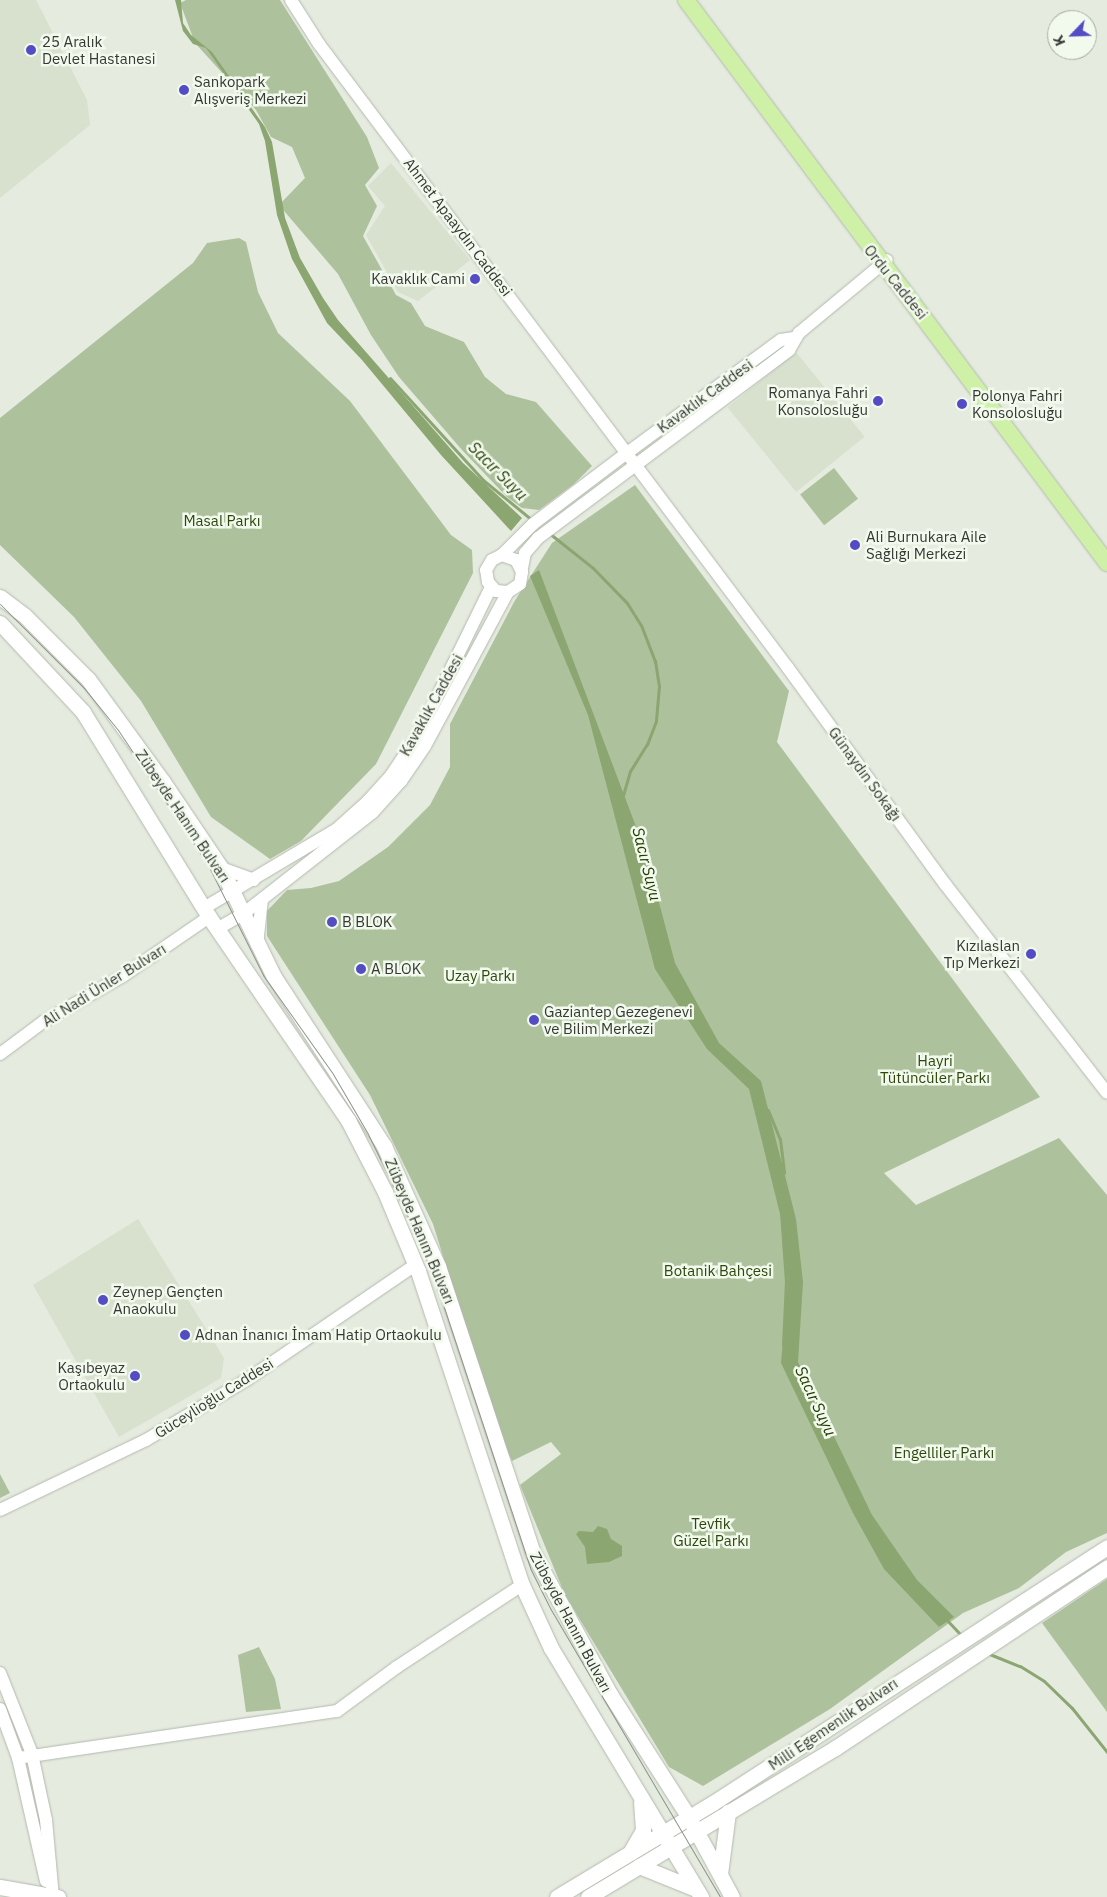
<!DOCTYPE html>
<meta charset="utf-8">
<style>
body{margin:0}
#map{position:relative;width:1107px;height:1897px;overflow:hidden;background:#e5ebdf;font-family:"IBM Plex Sans",sans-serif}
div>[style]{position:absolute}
.built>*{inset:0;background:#d7e1ce;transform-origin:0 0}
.green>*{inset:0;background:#aec19d;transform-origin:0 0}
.water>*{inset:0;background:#8ba670}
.stream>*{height:3px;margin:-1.5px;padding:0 1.5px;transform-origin:1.5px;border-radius:1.5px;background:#8ba670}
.roads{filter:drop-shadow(0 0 1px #b3b9ae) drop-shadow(0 0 1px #b3b9ae)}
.tertiary>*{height:12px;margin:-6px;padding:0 6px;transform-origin:6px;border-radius:6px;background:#fff}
.secondary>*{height:15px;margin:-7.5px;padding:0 7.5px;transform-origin:7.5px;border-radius:7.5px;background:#fff}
.primary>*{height:16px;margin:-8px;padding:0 8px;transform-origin:8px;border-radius:8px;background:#cef1a7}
.tram>*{height:1px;margin:-0.5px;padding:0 0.5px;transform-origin:0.5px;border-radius:0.5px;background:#8e938a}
.dots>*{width:14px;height:14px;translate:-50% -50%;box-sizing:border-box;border:2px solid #f2f9ed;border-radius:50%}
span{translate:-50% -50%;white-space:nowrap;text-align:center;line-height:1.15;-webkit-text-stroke:5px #f2f9ed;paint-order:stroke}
.poi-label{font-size:15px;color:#353833}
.left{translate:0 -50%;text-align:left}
.right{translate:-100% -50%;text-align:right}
.street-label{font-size:15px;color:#353833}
.park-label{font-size:15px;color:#2f470c}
.water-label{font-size:16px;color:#243c00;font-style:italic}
.north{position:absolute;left:1047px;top:10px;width:50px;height:50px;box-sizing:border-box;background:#f2f9ed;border:1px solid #a6aca3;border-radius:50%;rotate:246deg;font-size:14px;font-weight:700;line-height:20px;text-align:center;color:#353833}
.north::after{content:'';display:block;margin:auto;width:18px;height:22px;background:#534cc4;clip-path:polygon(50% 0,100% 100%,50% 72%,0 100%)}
</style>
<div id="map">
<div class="built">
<div style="clip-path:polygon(0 0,36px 0,87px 100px,90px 125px,0 198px)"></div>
<div style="clip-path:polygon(391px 163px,470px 260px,418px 301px,398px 292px,366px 235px,385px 206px,368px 186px)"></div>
<div style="left:796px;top:352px;width:109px;height:88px;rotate:51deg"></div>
<div style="clip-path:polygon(138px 1219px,224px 1358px,221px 1378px,119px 1437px,33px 1285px)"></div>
</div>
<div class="green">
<div style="clip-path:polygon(186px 0,280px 0,367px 137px,379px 168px,365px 185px,377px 206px,363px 236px,396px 295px,411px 303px,425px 326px,464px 342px,485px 377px,506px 394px,536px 402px,592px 466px,574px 484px,539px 510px,522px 508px,507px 497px,462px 450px,399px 377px,371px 335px,338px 274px,279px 205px,305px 178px,292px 147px,271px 137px,256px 110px,195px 43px,180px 3px)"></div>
<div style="clip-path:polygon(239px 238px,246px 242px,258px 292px,278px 333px,350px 401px,451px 535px,472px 550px,473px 573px,376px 764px,301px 841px,270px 859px,211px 817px,141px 701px,74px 617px,0 545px,0 418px,193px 263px,207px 243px)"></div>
<div style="left:834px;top:468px;width:39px;height:43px;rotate:52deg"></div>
<div style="clip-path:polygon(635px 485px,789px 691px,777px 742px,1040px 1097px,884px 1173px,916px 1205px,1059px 1138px,1107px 1195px,1107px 1533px,1066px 1552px,1019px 1588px,963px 1613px,830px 1709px,703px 1786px,669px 1767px,565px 1595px,520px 1485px,561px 1454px,551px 1442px,512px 1461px,498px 1433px,433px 1224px,370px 1095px,267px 936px,267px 911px,287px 890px,311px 888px,339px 881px,388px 847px,430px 805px,450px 767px,450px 724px,514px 602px,552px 543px)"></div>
<div style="clip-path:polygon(0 1474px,10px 1493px,0 1498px)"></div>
<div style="clip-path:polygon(1107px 1579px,1107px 1712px,1042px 1623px)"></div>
<div style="clip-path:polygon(259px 1647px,275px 1679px,281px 1709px,246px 1712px,238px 1655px)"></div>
</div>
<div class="water">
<div style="clip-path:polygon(175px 0,181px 0,183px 23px,191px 35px,212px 52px,265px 127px,272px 142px,285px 218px,300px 258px,323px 298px,338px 320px,463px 463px,522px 518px,511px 531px,441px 455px,362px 360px,327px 323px,292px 259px,277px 215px,265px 141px,259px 124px,206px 48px,193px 44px,183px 31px)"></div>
<div style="clip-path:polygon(539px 570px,646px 853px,675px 963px,719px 1043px,761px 1081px,796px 1219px,803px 1282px,798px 1362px,872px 1515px,917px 1580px,954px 1617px,939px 1627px,884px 1569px,853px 1513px,781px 1363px,788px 1283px,782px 1222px,749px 1089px,707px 1049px,655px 969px,588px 715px,530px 576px)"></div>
<div style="clip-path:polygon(598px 1526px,607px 1529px,611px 1539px,622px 1546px,622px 1556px,609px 1562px,587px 1564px,585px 1547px,576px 1534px,579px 1531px,593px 1532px)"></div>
</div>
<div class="stream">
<div style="left:390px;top:378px;width:138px;rotate:47.6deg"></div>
<div style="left:483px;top:480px;width:63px;rotate:39.2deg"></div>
<div style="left:549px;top:533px;width:56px;rotate:38.5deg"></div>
<div style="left:593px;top:568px;width:49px;rotate:45.8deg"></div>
<div style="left:627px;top:603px;width:26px;rotate:58deg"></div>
<div style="left:641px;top:625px;width:39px;rotate:69deg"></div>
<div style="left:655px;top:661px;width:25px;rotate:81deg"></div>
<div style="left:659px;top:686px;width:35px;rotate:95deg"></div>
<div style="left:656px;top:721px;width:25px;rotate:111deg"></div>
<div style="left:647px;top:744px;width:32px;rotate:122deg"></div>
<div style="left:630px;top:771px;width:26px;rotate:106deg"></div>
<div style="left:768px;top:1110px;width:31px;rotate:68deg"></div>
<div style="left:780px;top:1139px;width:34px;rotate:83deg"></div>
<div style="left:781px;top:1212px;width:69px;rotate:85.9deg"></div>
<div style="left:786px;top:1281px;width:64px;rotate:92.7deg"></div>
<div style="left:945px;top:1618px;width:23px;rotate:47deg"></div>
<div style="left:987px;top:1653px;width:35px;rotate:22deg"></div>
<div style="left:1020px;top:1666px;width:28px;rotate:32deg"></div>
<div style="left:1044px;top:1681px;width:39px;rotate:44deg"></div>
<div style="left:1072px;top:1708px;width:56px;rotate:51.5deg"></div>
</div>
<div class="roads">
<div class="tertiary">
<div style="left:291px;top:0;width:52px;rotate:57.5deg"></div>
<div style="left:319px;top:44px;width:781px;rotate:53.07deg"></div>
<div style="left:788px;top:668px;width:267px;rotate:54deg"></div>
<div style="left:945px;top:884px;width:264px;rotate:52.2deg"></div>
<div style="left:502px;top:555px;width:15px;rotate:20deg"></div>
<div style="left:516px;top:560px;width:13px;rotate:63deg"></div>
<div style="left:522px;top:572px;width:12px;rotate:99deg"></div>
<div style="left:520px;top:584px;width:14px;rotate:146deg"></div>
<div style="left:508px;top:592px;width:12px;rotate:-175deg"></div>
<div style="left:496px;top:591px;width:12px;rotate:-132deg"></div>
<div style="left:488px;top:582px;width:12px;rotate:-99deg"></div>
<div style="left:486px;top:570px;width:12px;rotate:-59deg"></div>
<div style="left:492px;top:560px;width:11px;rotate:-27deg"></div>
<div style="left:502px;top:555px;width:44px;rotate:-45deg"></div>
<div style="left:533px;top:524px;width:118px;rotate:-37.1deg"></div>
<div style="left:627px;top:453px;width:191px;rotate:-36.3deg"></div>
<div style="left:781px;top:340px;width:13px;rotate:-9deg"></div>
<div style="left:522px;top:568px;width:15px;rotate:-79deg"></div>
<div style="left:525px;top:553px;width:20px;rotate:-49deg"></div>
<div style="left:538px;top:538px;width:314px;rotate:-36.8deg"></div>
<div style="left:789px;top:350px;width:20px;rotate:-60deg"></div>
<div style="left:799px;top:333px;width:114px;rotate:-39.7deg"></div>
<div style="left:221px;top:868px;width:35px;rotate:20deg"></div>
<div style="left:204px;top:908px;width:155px;rotate:-30.7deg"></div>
<div style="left:337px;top:829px;width:42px;rotate:-42.1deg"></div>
<div style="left:368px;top:801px;width:36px;rotate:-48deg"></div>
<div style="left:392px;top:774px;width:50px;rotate:-56.3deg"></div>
<div style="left:420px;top:732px;width:161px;rotate:-63.9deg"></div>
<div style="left:217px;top:929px;width:30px;rotate:-30deg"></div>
<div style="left:243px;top:914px;width:165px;rotate:-38.1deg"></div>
<div style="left:373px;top:812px;width:42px;rotate:-47.9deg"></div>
<div style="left:401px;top:781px;width:42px;rotate:-55.6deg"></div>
<div style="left:425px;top:746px;width:175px;rotate:-61.7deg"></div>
<div style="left:257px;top:945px;width:46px;rotate:-83.8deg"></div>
<div style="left:0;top:1054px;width:54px;rotate:-36.7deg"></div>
<div style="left:43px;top:1022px;width:92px;rotate:-29.9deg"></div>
<div style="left:123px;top:976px;width:104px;rotate:-34.5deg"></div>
<div style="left:0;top:1510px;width:162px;rotate:-25.6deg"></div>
<div style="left:146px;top:1440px;width:119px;rotate:-30.9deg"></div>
<div style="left:248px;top:1379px;width:202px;rotate:-34.3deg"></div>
<div style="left:0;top:1673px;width:87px;rotate:68.4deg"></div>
<div style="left:32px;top:1754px;width:67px;rotate:78deg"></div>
<div style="left:46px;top:1820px;width:77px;rotate:84.8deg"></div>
<div style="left:0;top:1709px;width:52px;rotate:69.8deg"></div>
<div style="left:18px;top:1758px;width:126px;rotate:77.2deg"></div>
<div style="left:18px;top:1758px;width:322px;rotate:-8.4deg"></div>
<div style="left:337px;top:1711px;width:74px;rotate:-36.3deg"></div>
<div style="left:397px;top:1667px;width:149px;rotate:-33.3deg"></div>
</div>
<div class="secondary">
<div style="left:0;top:597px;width:31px;rotate:37deg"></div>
<div style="left:25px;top:616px;width:89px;rotate:45deg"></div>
<div style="left:88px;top:679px;width:127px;rotate:53.9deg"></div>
<div style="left:163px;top:782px;width:104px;rotate:56deg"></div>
<div style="left:221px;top:868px;width:121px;rotate:64.1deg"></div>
<div style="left:274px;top:977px;width:202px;rotate:56.9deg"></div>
<div style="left:384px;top:1146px;width:132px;rotate:65.8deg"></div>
<div style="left:438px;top:1266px;width:302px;rotate:71.7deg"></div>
<div style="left:533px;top:1553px;width:161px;rotate:61.4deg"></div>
<div style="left:610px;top:1694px;width:145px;rotate:57.4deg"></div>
<div style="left:688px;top:1816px;width:92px;rotate:61.5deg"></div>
<div style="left:0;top:623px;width:122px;rotate:47deg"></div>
<div style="left:83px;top:712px;width:241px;rotate:58.4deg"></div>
<div style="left:209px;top:917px;width:246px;rotate:55.6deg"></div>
<div style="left:348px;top:1120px;width:81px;rotate:62.8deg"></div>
<div style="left:385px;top:1192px;width:86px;rotate:67.3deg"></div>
<div style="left:418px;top:1271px;width:331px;rotate:71.7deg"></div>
<div style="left:522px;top:1585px;width:69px;rotate:65.3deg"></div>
<div style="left:551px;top:1648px;width:291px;rotate:58.9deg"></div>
<div style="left:631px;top:1851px;width:24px;rotate:-60deg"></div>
<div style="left:643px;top:1830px;width:28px;rotate:-94deg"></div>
<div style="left:639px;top:1866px;width:61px;rotate:22deg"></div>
<div style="left:720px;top:1874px;width:63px;rotate:-82.6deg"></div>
<div style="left:0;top:1887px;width:59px;rotate:9.8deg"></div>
<div style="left:557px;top:1897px;width:182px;rotate:-31.1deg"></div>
<div style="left:713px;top:1803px;width:470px;rotate:-33deg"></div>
<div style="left:588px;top:1897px;width:288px;rotate:-31.1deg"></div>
<div style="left:835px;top:1748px;width:327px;rotate:-33.6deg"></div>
</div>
<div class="primary">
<div style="left:686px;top:0;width:703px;rotate:53.21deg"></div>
</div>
</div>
<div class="tram">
<div style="left:0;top:604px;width:119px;rotate:45deg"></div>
<div style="left:84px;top:688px;width:54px;rotate:51deg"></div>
<div style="left:118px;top:730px;width:164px;rotate:56.4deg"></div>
<div style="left:209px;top:867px;width:121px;rotate:63.4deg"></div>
<div style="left:263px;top:975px;width:121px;rotate:54.7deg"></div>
<div style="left:333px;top:1074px;width:69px;rotate:59.7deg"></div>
<div style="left:368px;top:1134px;width:103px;rotate:64.2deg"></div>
<div style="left:413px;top:1227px;width:61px;rotate:67.7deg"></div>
<div style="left:436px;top:1283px;width:302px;rotate:71.7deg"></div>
<div style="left:531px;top:1570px;width:42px;rotate:63.4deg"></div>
<div style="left:550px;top:1608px;width:335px;rotate:59.5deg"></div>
</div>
<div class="dots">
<div style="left:31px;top:50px;background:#534cc4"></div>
<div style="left:184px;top:90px;background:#534cc4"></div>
<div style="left:475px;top:279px;background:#534cc4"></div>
<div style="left:878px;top:401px;background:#534cc4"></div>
<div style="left:962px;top:404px;background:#534cc4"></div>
<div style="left:855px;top:545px;background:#534cc4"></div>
<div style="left:332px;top:922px;background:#534cc4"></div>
<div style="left:1031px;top:954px;background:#534cc4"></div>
<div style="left:361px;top:969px;background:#534cc4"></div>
<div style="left:534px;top:1020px;background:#534cc4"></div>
<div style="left:103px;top:1300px;background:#534cc4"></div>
<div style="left:185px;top:1335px;background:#534cc4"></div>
<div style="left:135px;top:1376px;background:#534cc4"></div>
</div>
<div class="poi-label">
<span class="left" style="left:42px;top:50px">25 Aralık<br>Devlet Hastanesi</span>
<span class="left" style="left:194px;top:90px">Sankopark<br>Alışveriş Merkezi</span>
<span class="right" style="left:465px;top:279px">Kavaklık Cami</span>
<span class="right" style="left:868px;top:401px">Romanya Fahri<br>Konsolosluğu</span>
<span class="left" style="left:972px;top:404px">Polonya Fahri<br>Konsolosluğu</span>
<span class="left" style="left:866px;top:545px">Ali Burnukara Aile<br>Sağlığı Merkezi</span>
<span class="left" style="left:342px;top:922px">B BLOK</span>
<span class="right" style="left:1020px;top:954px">Kızılaslan<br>Tıp Merkezi</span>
<span class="left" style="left:371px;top:969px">A BLOK</span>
<span class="left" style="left:544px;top:1020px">Gaziantep Gezegenevi<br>ve Bilim Merkezi</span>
<span class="left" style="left:113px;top:1300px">Zeynep Gençten<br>Anaokulu</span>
<span class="left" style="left:195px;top:1335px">Adnan İnanıcı İmam Hatip Ortaokulu</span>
<span class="right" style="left:125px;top:1376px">Kaşıbeyaz<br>Ortaokulu</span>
</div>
<div class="street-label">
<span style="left:458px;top:227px;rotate:53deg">Ahmet Apaaydın Caddesi</span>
<span style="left:896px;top:282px;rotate:51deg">Ordu Caddesi</span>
<span style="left:705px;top:396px;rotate:-36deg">Kavaklık Caddesi</span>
<span style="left:431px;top:705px;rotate:-61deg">Kavaklık Caddesi</span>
<span style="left:865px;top:774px;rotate:54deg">Günaydın Sokağı</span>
<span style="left:183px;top:816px;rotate:56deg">Zübeyde Hanım Bulvarı</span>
<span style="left:104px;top:985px;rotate:-32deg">Ali Nadi Ünler Bulvarı</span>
<span style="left:420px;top:1231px;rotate:67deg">Zübeyde Hanım Bulvarı</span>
<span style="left:214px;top:1398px;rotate:-32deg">Güceylioğlu Caddesi</span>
<span style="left:571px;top:1622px;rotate:62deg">Zübeyde Hanım Bulvarı</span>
<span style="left:833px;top:1724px;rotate:-34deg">Milli Egemenlik Bulvarı</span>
</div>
<div class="park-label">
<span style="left:222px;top:521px">Masal Parkı</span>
<span style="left:480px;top:976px">Uzay Parkı</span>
<span style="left:935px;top:1069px">Hayri<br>Tütüncüler Parkı</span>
<span style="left:718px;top:1271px">Botanik Bahçesi</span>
<span style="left:944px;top:1453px">Engelliler Parkı</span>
<span style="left:711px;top:1532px">Tevfik<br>Güzel Parkı</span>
</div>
<div class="water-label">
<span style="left:498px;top:471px;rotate:45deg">Sacır Suyu</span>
<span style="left:647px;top:864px;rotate:76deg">Sacır Suyu</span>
<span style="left:816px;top:1401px;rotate:65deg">Sacır Suyu</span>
</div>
<div class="north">K</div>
</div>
